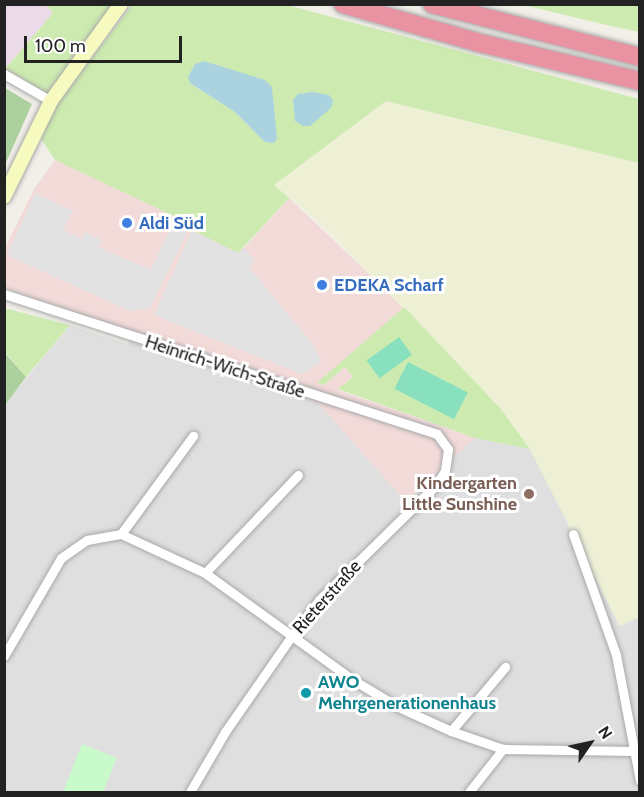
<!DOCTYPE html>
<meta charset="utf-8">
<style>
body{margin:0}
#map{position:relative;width:644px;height:797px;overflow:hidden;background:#f2efe9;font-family:Cabin,sans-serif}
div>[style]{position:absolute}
.residential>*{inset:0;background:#e0dfdf}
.commercial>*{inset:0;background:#f2dad9}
.industrial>*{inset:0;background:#ebdbe8}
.farmland>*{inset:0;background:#eef0d5}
.grass>*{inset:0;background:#cdebb0}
.forest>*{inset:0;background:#add19e}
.park>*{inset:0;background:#c8facc}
.pitch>*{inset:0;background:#88e0be;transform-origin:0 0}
.parking>*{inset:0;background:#e2e2e2}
.water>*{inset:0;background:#aad3df}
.roads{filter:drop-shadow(0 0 2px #a9a9a9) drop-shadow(0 0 2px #a9a9a9)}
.minor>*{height:9px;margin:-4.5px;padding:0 4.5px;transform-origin:4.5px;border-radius:4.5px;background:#fff}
.secondary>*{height:14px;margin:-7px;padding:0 7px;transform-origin:7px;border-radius:7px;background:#f7fabf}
.motorway>*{height:18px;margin:-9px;padding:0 9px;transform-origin:9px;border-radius:9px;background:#e892a2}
.dots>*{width:16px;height:16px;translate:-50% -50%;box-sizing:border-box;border:3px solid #fff;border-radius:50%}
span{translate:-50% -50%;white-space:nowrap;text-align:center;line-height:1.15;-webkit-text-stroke:6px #fff;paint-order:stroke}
.shop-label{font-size:18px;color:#366cbe;font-weight:700}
.left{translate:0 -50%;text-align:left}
.street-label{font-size:18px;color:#222}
.education-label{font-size:18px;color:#785e54;font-weight:700}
.right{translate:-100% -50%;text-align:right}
.culture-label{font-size:18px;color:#0d838f;font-weight:700}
.frame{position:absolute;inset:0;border:6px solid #222;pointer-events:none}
.north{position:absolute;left:560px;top:713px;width:60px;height:60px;-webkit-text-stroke:4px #fff;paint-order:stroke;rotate:56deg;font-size:16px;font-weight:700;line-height:24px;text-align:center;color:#222}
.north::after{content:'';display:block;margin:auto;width:21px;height:27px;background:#222;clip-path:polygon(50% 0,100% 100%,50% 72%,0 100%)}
.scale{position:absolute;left:24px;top:36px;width:158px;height:27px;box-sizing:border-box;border:3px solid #222;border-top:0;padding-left:8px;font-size:18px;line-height:21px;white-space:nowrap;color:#222;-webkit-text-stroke:4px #fff;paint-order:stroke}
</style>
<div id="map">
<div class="residential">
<div style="clip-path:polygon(70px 325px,128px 344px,133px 332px,318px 403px,406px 502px,475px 438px,530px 449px,619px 625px,639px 617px,639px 792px,5px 792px,4px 405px)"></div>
</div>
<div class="commercial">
<div style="clip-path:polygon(55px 160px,177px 217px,174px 221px,186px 228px,244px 248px,289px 198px,404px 307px,318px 383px,324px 385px,345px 367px,353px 376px,338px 390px,475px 438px,406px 502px,318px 403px,5px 288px,4px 250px,34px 189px)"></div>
</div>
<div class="industrial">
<div style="clip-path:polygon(5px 5px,46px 5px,53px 13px,5px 69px)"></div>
</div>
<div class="farmland">
<div style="clip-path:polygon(386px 101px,639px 163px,639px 617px,620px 626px,530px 449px,500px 408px,319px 222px,274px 185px)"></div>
</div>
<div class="grass">
<div style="clip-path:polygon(46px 5px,112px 5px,48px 94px,5px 69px,53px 13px)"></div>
<div style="clip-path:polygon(evenodd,132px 5px,287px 5px,639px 99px,639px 163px,386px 101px,274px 185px,289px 198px,238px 253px,174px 221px,176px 217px,55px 160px,40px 137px,55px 107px,132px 5px,204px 61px,265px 142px,235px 112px,190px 83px,204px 61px)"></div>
<div style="clip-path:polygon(523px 5px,639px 5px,639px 32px,611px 26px)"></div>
<div style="clip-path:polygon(404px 307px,500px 408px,530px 449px,475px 438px,338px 389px,353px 377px,345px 367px,324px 385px,317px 383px)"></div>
<div style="clip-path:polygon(4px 308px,70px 325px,26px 377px,5px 352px)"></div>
</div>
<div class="forest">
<div style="clip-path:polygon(5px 88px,32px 104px,5px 165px)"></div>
<div style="clip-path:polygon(4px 352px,26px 377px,5px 405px,4px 405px)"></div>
</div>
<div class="park">
<div style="clip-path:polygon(82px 744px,117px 758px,103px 792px,63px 792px)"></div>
</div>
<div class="pitch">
<div style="left:399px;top:337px;width:22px;height:40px;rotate:54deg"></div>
<div style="left:408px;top:362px;width:67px;height:30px;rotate:27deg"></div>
</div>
<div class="parking">
<div style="clip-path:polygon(35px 193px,73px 211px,63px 230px,81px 239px,85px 232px,101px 240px,98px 247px,151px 270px,174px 221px,186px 228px,186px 236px,150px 308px,130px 311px,7px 255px)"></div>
<div style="clip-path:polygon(192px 230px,238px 253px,244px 248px,255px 261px,249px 267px,315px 347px,321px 362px,302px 374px,154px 315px)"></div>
</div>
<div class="water">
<div style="clip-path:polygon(204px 61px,265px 80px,272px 87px,277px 138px,274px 143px,265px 142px,235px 112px,190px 83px,188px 77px,195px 64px)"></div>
<div style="clip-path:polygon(313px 92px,329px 95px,333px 101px,331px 108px,310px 126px,303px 126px,295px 121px,293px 100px,298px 94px)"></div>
</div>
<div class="roads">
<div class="minor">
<div style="left:4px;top:74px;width:54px;rotate:29.9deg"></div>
<div style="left:4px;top:294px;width:455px;rotate:17.9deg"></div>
<div style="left:437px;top:434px;width:19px;rotate:54deg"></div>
<div style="left:448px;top:449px;width:22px;rotate:98deg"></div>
<div style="left:445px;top:471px;width:17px;rotate:123deg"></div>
<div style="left:436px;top:485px;width:164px;rotate:135.5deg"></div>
<div style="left:319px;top:600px;width:43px;rotate:127.4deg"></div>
<div style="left:293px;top:634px;width:119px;rotate:124.8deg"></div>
<div style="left:225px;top:732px;width:69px;rotate:120.3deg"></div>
<div style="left:121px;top:534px;width:122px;rotate:-53.7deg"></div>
<div style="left:573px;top:534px;width:128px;rotate:70.4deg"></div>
<div style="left:616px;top:655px;width:128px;rotate:79.2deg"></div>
<div style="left:205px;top:573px;width:135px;rotate:-46.5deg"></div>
<div style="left:4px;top:656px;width:113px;rotate:-59.8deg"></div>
<div style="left:61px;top:558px;width:32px;rotate:-35deg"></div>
<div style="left:87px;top:540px;width:35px;rotate:-10deg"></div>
<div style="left:121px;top:534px;width:93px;rotate:24.9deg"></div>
<div style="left:205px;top:573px;width:179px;rotate:35.9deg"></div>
<div style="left:350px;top:678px;width:56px;rotate:31.1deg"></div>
<div style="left:398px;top:707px;width:58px;rotate:24.4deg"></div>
<div style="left:451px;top:731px;width:55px;rotate:19.1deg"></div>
<div style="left:503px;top:749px;width:132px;rotate:0.9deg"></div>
<div style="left:451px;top:731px;width:84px;rotate:-49.8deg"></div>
<div style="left:469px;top:792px;width:55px;rotate:-51.7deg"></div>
</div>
<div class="secondary">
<div style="left:4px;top:197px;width:107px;rotate:-63.9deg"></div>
<div style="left:51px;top:101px;width:120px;rotate:-54.2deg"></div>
</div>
<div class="motorway">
<div style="left:343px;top:4px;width:138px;rotate:15.9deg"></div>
<div style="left:476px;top:42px;width:169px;rotate:13.4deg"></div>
<div style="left:432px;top:4px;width:215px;rotate:14.3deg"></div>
</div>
</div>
<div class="dots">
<div style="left:127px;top:223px;background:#3f7fe0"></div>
<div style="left:322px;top:285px;background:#3f7fe0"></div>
<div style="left:529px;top:494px;background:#8d6e63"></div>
<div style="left:306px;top:693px;background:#0f9aa8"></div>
</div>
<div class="shop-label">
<span class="left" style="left:139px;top:223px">Aldi Süd</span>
<span class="left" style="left:334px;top:285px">EDEKA Scharf</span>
</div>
<div class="street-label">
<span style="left:225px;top:367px;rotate:18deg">Heinrich-Wich-Straße</span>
<span style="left:327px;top:597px;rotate:-48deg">Rieterstraße</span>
</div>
<div class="education-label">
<span class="right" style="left:517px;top:494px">Kindergarten<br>Little Sunshine</span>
</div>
<div class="culture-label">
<span class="left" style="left:318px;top:693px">AWO<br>Mehrgenerationenhaus</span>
</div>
<div class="frame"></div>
<div class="north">N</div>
<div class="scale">100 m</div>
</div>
